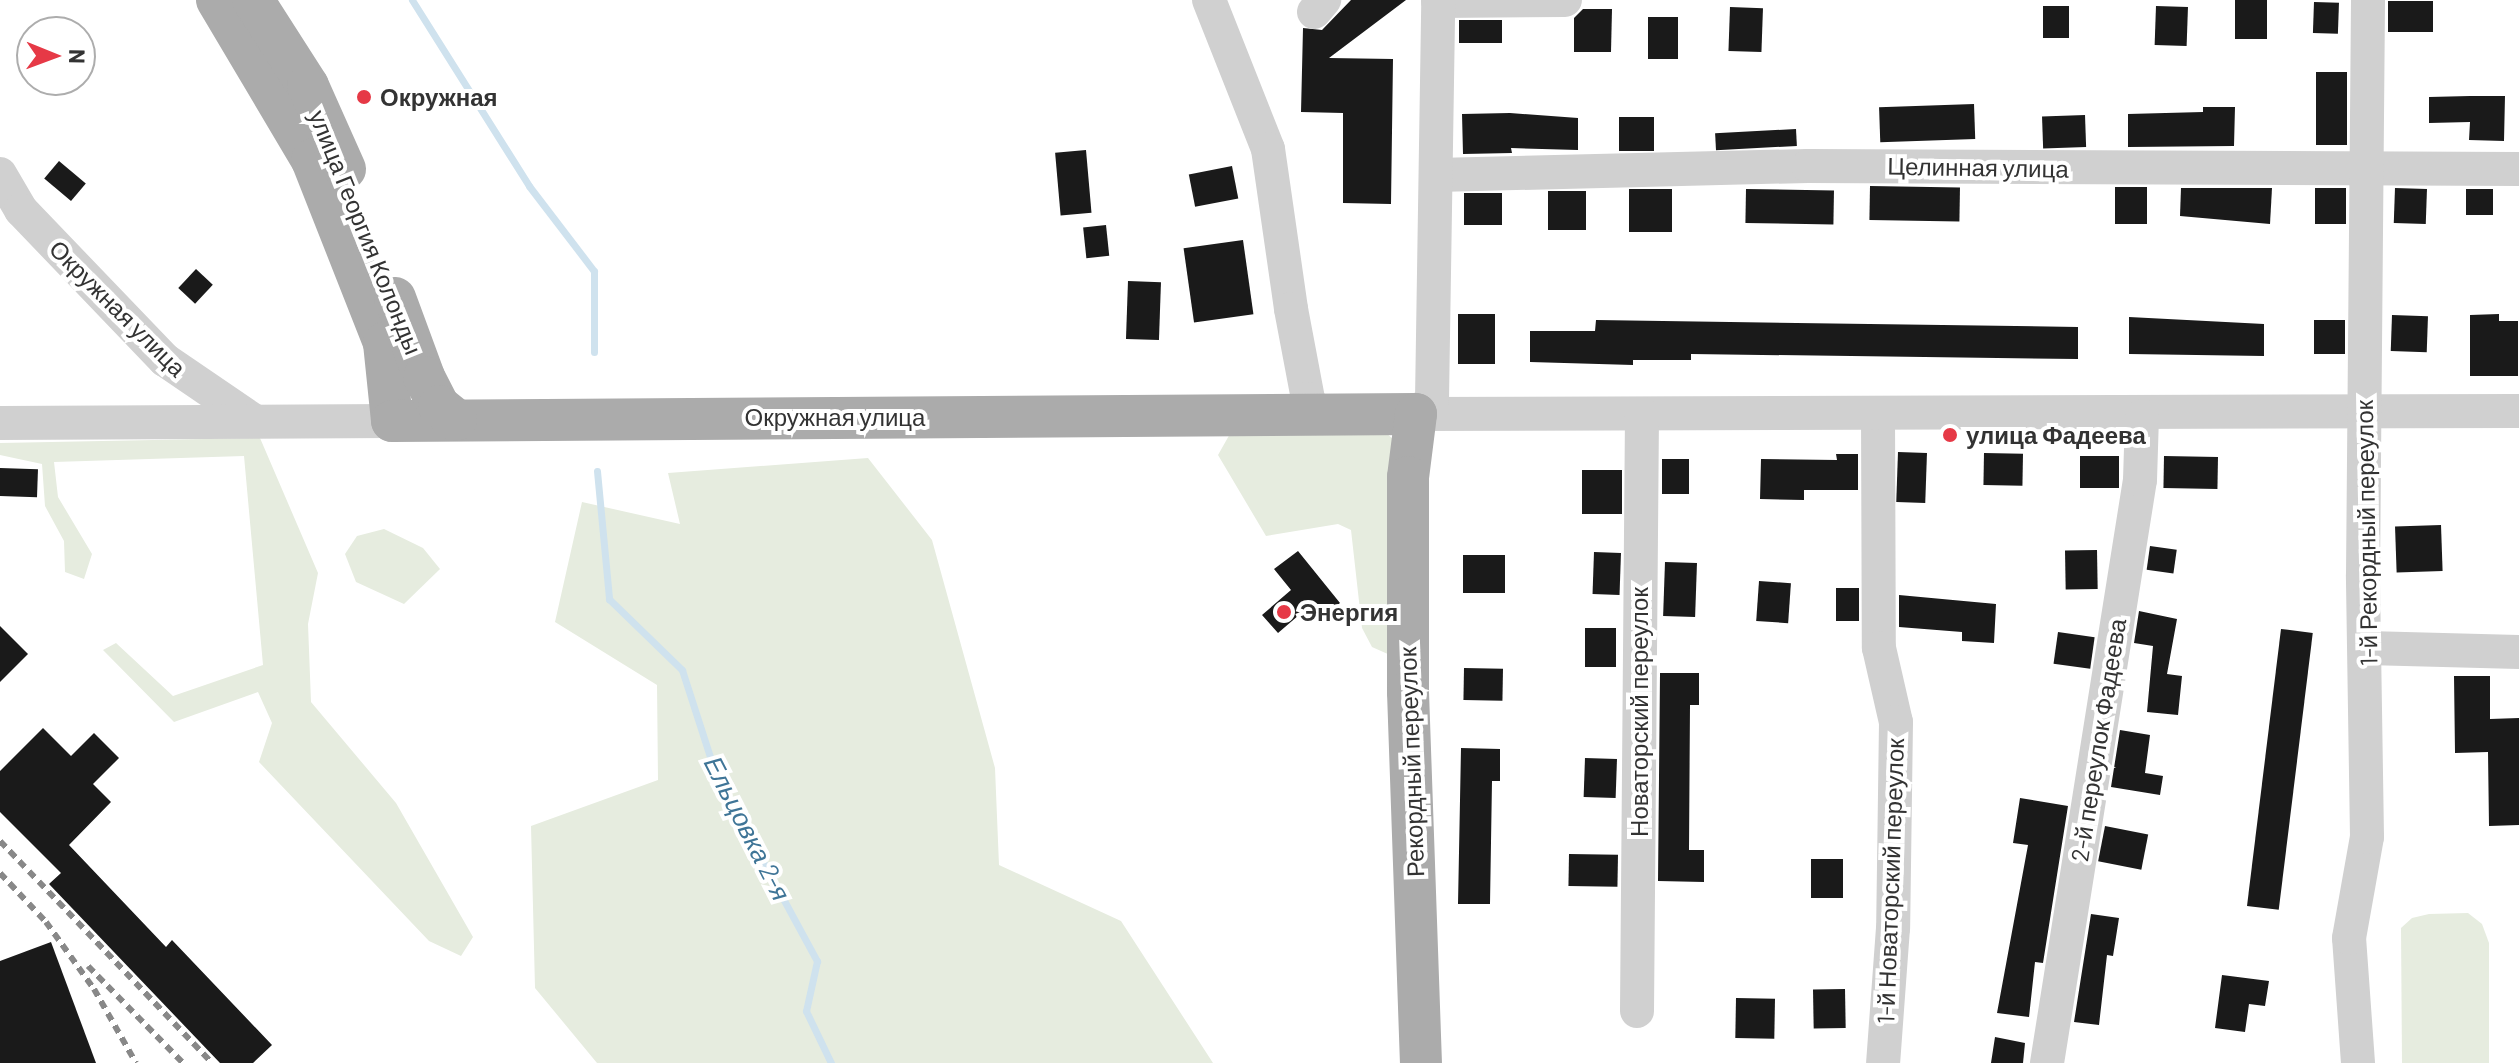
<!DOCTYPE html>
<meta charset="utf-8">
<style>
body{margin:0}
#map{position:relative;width:2519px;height:1063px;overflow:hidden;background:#fff;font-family:Barlow,sans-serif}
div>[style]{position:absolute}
.green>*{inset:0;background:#e6ecdf}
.stream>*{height:7px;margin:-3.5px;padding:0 3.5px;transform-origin:3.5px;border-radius:3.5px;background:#cfe2ee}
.building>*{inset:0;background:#1a1a1a;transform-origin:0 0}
.minor>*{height:34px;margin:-17px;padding:0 17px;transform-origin:17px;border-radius:17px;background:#d0d0d0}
.major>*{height:42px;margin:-21px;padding:0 21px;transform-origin:21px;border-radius:21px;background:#ababab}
.rail>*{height:6px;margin-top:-3px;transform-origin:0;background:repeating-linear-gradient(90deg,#888 0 8px,transparent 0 14px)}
.dots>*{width:22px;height:22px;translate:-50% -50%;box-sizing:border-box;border:4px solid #fff;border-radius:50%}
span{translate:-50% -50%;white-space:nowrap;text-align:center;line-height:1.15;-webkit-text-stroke:8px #fff;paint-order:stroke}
.poi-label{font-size:24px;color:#333;font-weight:700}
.left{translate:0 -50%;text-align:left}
.street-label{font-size:24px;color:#333}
.water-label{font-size:26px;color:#3f7597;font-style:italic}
.north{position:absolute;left:16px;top:16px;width:80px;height:80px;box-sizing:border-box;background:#fff;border:2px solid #adadad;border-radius:50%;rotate:91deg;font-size:22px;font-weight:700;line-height:32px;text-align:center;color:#333}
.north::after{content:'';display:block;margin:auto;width:28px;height:36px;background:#e63946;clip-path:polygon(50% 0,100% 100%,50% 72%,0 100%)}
</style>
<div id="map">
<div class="green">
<div style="clip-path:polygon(1384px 431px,1394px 440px,1390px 655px,1372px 647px,1362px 628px,1351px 530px,1338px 524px,1266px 536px,1218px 455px,1231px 432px)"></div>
<div style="clip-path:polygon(260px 438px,318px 573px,308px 624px,311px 702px,396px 803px,473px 937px,461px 956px,429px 941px,259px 762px,272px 723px,258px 692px,174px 722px,103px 650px,116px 643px,173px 696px,263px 665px,244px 456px,54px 462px,58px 497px,92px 554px,84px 579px,65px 572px,64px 541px,45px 506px,42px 464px,0 455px,0 443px)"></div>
<div style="clip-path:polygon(868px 458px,932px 540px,995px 768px,999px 865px,1121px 921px,1213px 1063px,597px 1063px,535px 988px,531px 826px,658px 780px,657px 685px,555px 622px,582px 502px,680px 524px,668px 473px)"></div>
<div style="clip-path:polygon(384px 529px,423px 548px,440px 569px,404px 604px,356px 582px,345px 554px,357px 536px)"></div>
<div style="clip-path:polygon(2468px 913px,2482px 924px,2489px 943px,2489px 1063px,2402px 1063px,2401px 928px,2412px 918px,2429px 914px)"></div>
</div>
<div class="stream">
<div style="left:412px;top:0;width:220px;rotate:57.8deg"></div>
<div style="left:529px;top:186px;width:107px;rotate:52.6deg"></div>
<div style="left:594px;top:271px;width:81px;rotate:90deg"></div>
<div style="left:597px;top:471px;width:129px;rotate:84.6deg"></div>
<div style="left:609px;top:599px;width:102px;rotate:44.2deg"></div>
<div style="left:682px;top:670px;width:110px;rotate:72.1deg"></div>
<div style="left:716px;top:775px;width:212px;rotate:61.5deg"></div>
<div style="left:817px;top:961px;width:51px;rotate:102.4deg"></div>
<div style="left:806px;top:1011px;width:58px;rotate:64.3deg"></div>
</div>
<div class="building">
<div style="clip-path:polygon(1351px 0,1406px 0,1329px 58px,1393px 59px,1391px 204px,1343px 203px,1343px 113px,1301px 112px,1303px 28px,1322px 30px)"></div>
<div style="left:2235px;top:0;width:32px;height:39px"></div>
<div style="left:2388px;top:1px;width:45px;height:31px"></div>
<div style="left:2314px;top:2px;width:25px;height:31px;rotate:2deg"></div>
<div style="left:2043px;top:6px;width:26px;height:32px"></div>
<div style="left:2156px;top:6px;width:32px;height:39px;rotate:2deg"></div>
<div style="left:1730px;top:7px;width:33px;height:44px;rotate:2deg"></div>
<div style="clip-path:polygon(1583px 9px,1612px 9px,1611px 52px,1574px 52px,1574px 18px)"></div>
<div style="left:1648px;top:17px;width:30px;height:42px"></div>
<div style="left:1502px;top:20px;width:23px;height:43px;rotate:90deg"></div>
<div style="left:2316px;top:72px;width:31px;height:73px"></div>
<div style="clip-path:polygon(2470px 96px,2505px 96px,2504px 141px,2469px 140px,2470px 122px,2429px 123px,2429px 97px)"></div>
<div style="left:1974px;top:104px;width:35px;height:95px;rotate:88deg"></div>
<div style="clip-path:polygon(2203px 107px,2235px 107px,2234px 146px,2128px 147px,2128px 114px,2203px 112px)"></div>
<div style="clip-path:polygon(1510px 113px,1578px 118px,1578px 150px,1511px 148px,1512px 153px,1463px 154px,1462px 114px)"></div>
<div style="left:2085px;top:115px;width:32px;height:43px;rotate:88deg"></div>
<div style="left:1619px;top:117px;width:35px;height:34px"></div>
<div style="left:1796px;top:129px;width:17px;height:81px;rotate:87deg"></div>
<div style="left:1086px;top:150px;width:63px;height:31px;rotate:85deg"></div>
<div style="left:59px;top:161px;width:35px;height:23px;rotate:40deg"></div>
<div style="left:1232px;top:166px;width:33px;height:44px;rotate:79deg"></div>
<div style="left:1870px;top:186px;width:90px;height:34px;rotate:1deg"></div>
<div style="left:2115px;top:187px;width:32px;height:37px"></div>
<div style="clip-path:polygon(2181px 188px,2272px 188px,2270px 224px,2180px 216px)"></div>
<div style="left:2315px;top:188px;width:31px;height:36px"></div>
<div style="left:2395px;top:188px;width:32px;height:35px;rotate:2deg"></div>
<div style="left:1672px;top:189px;width:43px;height:43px;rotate:90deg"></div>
<div style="left:1746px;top:189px;width:88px;height:34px;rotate:1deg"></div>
<div style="left:2466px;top:189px;width:27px;height:26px"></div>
<div style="left:1586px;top:191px;width:39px;height:38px;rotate:90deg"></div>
<div style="left:1502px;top:193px;width:32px;height:38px;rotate:90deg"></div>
<div style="left:1106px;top:225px;width:31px;height:23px;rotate:84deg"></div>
<div style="left:1243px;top:240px;width:75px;height:60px;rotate:82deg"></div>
<div style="left:196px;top:269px;width:23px;height:26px;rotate:43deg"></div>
<div style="left:1128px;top:281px;width:33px;height:58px;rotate:2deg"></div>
<div style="left:1458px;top:314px;width:37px;height:50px"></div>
<div style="clip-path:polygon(2499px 314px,2499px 321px,2518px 321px,2518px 376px,2470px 376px,2470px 315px)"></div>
<div style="left:2392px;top:315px;width:36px;height:36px;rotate:2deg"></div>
<div style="clip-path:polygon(2129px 317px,2264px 324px,2264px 356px,2129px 354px)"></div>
<div style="clip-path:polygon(1596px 320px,2078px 327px,2078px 359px,1691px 354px,1691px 360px,1633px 360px,1633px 365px,1530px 362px,1530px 331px,1595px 331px)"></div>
<div style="left:2314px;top:320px;width:31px;height:34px"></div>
<div style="left:1898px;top:452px;width:29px;height:50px;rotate:2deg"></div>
<div style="left:1984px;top:453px;width:39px;height:32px;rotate:1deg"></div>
<div style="clip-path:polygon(1836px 454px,1858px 454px,1858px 490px,1804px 490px,1804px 500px,1760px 499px,1761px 459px,1837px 460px)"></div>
<div style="left:2080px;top:456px;width:39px;height:32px"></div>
<div style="left:2164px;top:456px;width:54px;height:32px;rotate:1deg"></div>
<div style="left:1662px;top:459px;width:27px;height:35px"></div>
<div style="left:0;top:468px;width:38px;height:28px;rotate:2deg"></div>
<div style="left:1582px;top:470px;width:40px;height:44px"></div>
<div style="left:2441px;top:525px;width:46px;height:46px;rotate:88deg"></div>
<div style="left:2150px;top:546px;width:27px;height:24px;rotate:8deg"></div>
<div style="left:2097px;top:550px;width:39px;height:32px;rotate:89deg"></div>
<div style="clip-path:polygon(1298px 551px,1340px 603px,1316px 622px,1306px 609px,1278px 633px,1262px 615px,1291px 590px,1274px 569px)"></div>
<div style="left:1594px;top:552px;width:27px;height:42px;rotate:2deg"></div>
<div style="left:1463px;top:555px;width:42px;height:38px"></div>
<div style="left:1665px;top:562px;width:32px;height:54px;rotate:2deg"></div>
<div style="left:1759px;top:581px;width:32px;height:40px;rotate:4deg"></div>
<div style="left:1836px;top:588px;width:23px;height:33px"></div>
<div style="clip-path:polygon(1899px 595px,1996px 604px,1994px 643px,1962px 641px,1962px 632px,1899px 627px)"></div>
<div style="clip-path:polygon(2139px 611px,2177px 619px,2167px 674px,2182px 676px,2178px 715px,2147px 712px,2153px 646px,2134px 643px)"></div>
<div style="clip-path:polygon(0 626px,28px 654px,0 682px)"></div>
<div style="left:1585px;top:628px;width:31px;height:39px"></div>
<div style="left:2281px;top:629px;width:32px;height:279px;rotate:7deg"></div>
<div style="left:2058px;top:632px;width:37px;height:32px;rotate:8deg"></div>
<div style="left:1464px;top:668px;width:39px;height:32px;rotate:1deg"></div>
<div style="clip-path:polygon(1660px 673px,1699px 673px,1699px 705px,1690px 705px,1689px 850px,1704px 850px,1704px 882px,1658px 881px)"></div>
<div style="clip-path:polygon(2454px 676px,2490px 676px,2490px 719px,2519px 718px,2519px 825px,2489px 826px,2488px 752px,2455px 753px)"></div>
<div style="clip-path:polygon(43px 728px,71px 756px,94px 733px,119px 758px,93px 784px,111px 802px,69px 845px,166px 947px,172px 940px,272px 1045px,253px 1063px,220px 1063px,49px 884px,61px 873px,0 812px,0 771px)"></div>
<div style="clip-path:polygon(2120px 730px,2150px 735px,2145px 773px,2163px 776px,2160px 795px,2111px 787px)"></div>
<div style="clip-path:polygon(1461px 748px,1500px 749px,1500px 781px,1492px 781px,1490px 904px,1458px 904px)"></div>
<div style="left:1585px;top:758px;width:32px;height:39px;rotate:2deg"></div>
<div style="clip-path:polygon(2020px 798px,2068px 806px,2043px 963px,2035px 962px,2029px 1017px,1997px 1013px,2028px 845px,2013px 843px)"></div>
<div style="left:2105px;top:826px;width:44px;height:36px;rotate:11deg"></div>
<div style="left:1569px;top:854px;width:49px;height:32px;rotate:1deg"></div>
<div style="left:1811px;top:859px;width:32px;height:39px"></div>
<div style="clip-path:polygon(2091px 914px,2119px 918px,2113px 956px,2107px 955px,2099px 1025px,2074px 1022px)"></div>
<div style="clip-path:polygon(51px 942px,96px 1063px,0 1063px,0 961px)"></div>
<div style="clip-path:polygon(2222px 975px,2269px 981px,2265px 1006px,2249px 1004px,2245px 1032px,2215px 1028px)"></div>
<div style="left:1845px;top:989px;width:39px;height:32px;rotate:89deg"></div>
<div style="left:1736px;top:998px;width:39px;height:40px;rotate:1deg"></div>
<div style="clip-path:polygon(1995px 1037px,2025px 1043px,2023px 1063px,1991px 1063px)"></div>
</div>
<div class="minor">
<div style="left:1209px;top:0;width:160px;rotate:68.4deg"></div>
<div style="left:1268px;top:149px;width:162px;rotate:81.8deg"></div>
<div style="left:1291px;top:309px;width:92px;rotate:79.3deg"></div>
<div style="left:1308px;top:399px;width:18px;rotate:63deg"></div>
<div style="left:1438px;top:1px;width:127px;rotate:-0.5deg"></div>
<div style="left:1314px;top:12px;width:16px;rotate:-50deg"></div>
<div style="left:0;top:174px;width:42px;rotate:59.7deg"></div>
<div style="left:21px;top:210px;width:208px;rotate:46.2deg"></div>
<div style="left:165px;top:360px;width:107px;rotate:34.3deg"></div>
<div style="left:1437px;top:175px;width:371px;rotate:-1.4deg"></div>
<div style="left:1808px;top:166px;width:711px;rotate:0.24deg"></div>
<div style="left:1878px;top:413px;width:235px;rotate:89.8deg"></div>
<div style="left:1879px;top:648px;width:76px;rotate:77.1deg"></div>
<div style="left:1896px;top:722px;width:206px;rotate:90.8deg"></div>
<div style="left:1893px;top:928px;width:135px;rotate:94.2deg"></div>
<div style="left:1416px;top:414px;width:1103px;rotate:-0.16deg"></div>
<div style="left:1416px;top:414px;width:21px;rotate:-41deg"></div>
<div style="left:1432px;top:400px;width:400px;rotate:-89.1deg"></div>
<div style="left:0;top:423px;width:392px;rotate:-0.3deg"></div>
<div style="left:2367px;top:648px;width:152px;rotate:1.5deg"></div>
<div style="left:1637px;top:1011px;width:597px;rotate:-89.52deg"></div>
<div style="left:2047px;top:1063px;width:590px;rotate:-80.94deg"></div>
<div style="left:2140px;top:480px;width:64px;rotate:-88.2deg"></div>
<div style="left:2358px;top:1063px;width:125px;rotate:-94.1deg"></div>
<div style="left:2349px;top:938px;width:103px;rotate:-79.9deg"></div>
<div style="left:2367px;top:837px;width:262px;rotate:-90.9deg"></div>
<div style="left:2363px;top:575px;width:575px;rotate:-89.5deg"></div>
</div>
<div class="major">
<div style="left:217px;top:0;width:186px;rotate:59.3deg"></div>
<div style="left:312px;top:160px;width:197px;rotate:68.5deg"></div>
<div style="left:384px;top:343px;width:78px;rotate:84.1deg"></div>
<div style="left:392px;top:421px;width:1024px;rotate:-0.39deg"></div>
<div style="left:1416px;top:414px;width:64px;rotate:97.2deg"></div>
<div style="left:1408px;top:477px;width:215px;rotate:90deg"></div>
<div style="left:1408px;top:692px;width:371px;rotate:88deg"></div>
<div style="left:253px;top:0;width:102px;rotate:57.4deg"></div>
<div style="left:308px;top:86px;width:91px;rotate:66deg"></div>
<div style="left:395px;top:298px;width:84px;rotate:69.8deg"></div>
<div style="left:424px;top:377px;width:33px;rotate:63deg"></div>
<div style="left:439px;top:406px;width:22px;rotate:39deg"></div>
</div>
<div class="rail">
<div style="left:0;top:841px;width:307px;rotate:46.3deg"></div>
<div style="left:0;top:873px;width:67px;rotate:46.8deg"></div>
<div style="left:46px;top:922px;width:82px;rotate:54.4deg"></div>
<div style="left:94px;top:989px;width:85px;rotate:60.4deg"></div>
<div style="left:88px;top:966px;width:136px;rotate:45.6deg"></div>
</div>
<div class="dots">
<div style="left:364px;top:97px;background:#e63946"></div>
<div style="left:1950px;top:435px;background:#e63946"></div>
<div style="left:1284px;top:612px;background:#e63946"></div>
</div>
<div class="poi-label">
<span class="left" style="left:380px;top:97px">Окружная</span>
<span class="left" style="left:1966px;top:435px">улица Фадеева</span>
<span class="left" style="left:1300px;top:612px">Энергия</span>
</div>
<div class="street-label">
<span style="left:1978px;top:167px;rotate:1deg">Целинная улица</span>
<span style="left:366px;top:232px;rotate:68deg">улица Георгия Колонды</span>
<span style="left:118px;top:308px;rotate:45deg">Окружная улица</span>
<span style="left:835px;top:417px">Окружная улица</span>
<span style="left:2366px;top:533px;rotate:-91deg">1-й Рекордный переулок</span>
<span style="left:1639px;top:712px;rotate:-90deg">Новаторский переулок</span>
<span style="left:2098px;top:740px;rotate:-81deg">2-й переулок Фадеева</span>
<span style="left:1411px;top:762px;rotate:-92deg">Рекордный переулок</span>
<span style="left:1890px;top:881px;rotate:-88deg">1-й Новаторский переулок</span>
</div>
<div class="water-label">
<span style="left:748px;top:828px;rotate:63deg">Ельцовка 2-я</span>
</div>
<div class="north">N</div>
</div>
